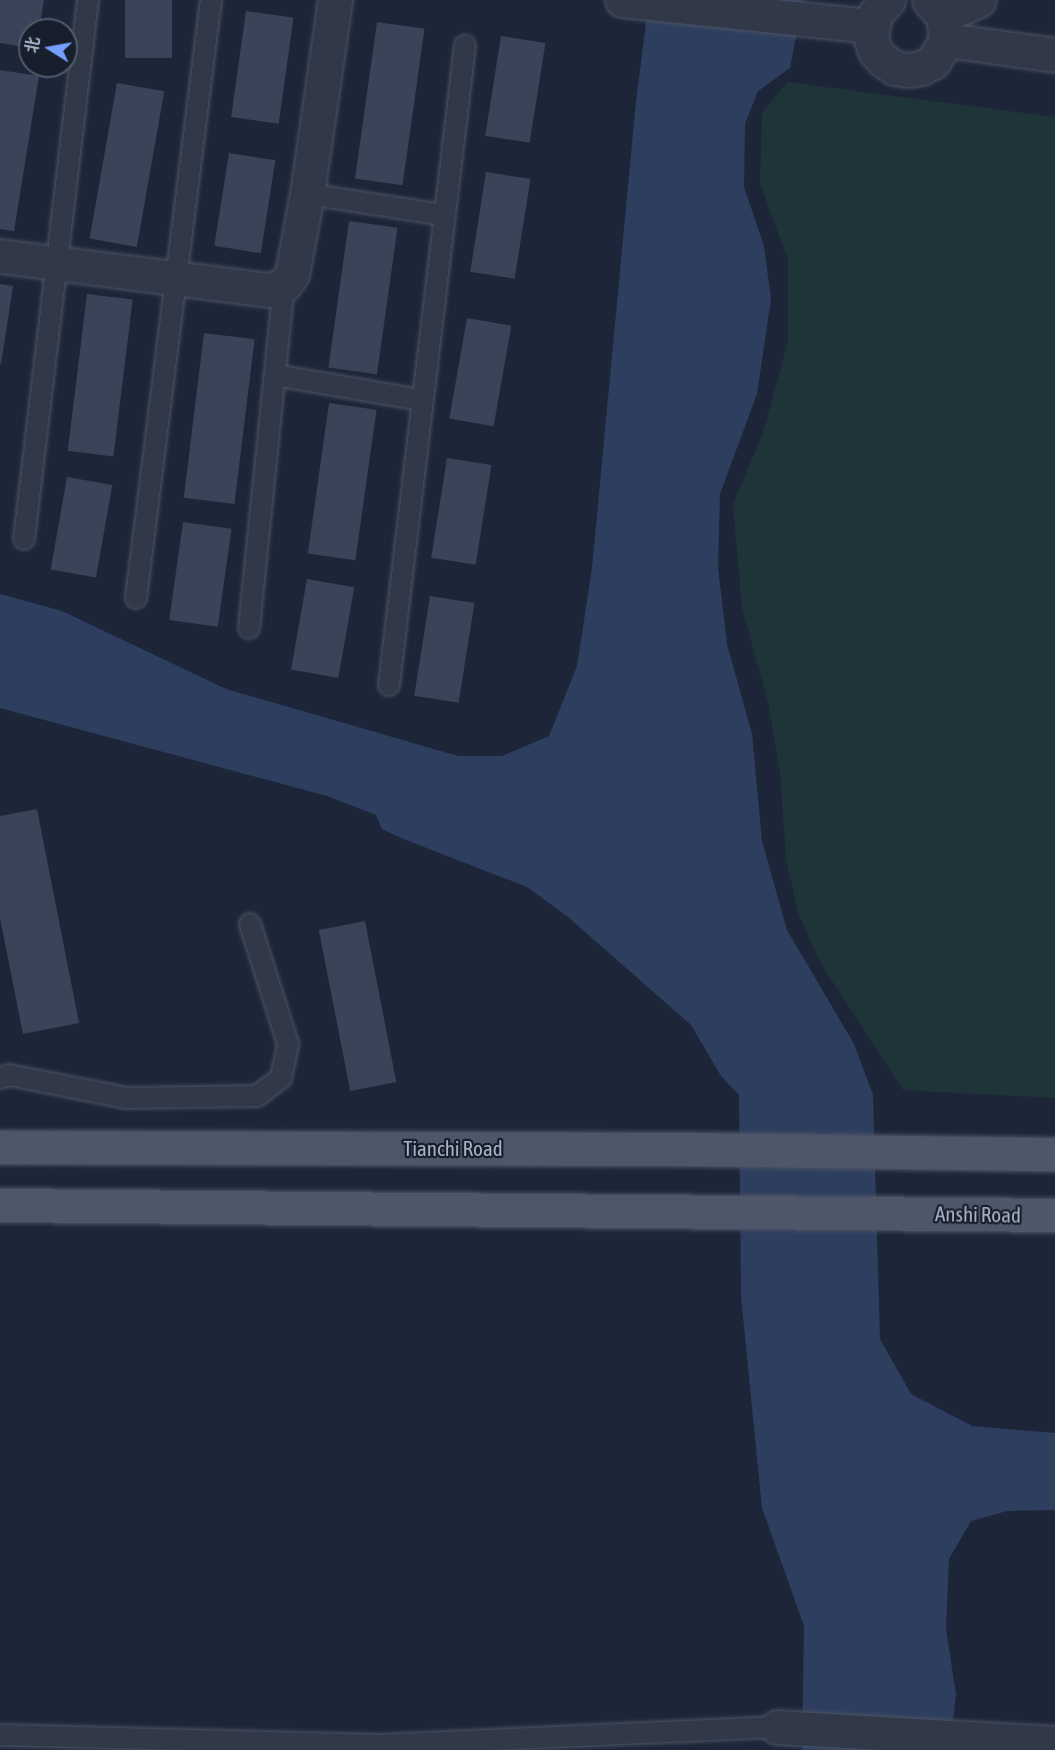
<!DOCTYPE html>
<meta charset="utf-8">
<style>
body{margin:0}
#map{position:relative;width:1055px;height:1750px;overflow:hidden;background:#1d2638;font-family:"Asap Condensed","Noto Sans SC",sans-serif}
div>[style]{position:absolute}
.green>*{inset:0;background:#1f3439}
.water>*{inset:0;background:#2d3e5f}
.building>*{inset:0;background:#394459;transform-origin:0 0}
.roads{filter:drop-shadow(0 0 2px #4b5364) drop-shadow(0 0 2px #4b5364)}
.service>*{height:20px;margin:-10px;padding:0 10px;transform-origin:10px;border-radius:10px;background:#313948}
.minor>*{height:33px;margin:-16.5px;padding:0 16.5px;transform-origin:16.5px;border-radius:16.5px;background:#313948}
.primary>*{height:33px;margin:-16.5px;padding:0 16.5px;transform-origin:16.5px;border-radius:16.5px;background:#4e5769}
span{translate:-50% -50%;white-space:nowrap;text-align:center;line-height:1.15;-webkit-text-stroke:4.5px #171e2c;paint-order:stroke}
.street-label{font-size:21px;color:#aab3c6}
.north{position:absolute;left:18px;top:18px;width:60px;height:60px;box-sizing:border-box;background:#171e2c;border:2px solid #525a6a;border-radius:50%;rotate:281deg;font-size:16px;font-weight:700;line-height:24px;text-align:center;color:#aab3c6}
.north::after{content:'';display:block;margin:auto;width:21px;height:27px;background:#76a0ff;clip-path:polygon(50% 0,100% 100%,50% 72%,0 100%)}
</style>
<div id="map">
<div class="green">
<div style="clip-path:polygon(787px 82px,1055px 117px,1055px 1098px,903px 1090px,818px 959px,798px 912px,786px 859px,780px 773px,768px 702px,742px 608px,733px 504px,763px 433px,788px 342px,788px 260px,760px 183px,762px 113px)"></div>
</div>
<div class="water">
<div style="clip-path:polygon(649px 0,803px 0,790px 68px,758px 91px,745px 124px,744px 187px,764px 246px,771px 299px,757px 394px,720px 494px,718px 567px,727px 644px,752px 734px,762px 841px,787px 930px,854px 1044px,873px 1095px,880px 1339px,911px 1394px,972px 1426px,1055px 1433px,1055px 1510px,1007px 1511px,971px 1521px,949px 1559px,946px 1629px,956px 1694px,950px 1750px,802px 1750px,804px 1626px,762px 1508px,741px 1297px,739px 1095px,721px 1076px,691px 1025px,568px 917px,527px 887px,401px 838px,382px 829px,376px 815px,327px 796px,0 708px,0 594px,62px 611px,226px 689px,458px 756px,502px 756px,549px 736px,577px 666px,592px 568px,636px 101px)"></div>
</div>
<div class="building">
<div style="clip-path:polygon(0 0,44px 0,39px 30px,30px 30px,30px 48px,0 43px)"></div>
<div style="left:125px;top:0;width:47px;height:58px"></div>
<div style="left:246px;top:11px;width:48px;height:107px;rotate:8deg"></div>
<div style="left:377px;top:22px;width:48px;height:158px;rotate:8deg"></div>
<div style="left:501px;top:36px;width:45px;height:101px;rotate:9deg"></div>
<div style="clip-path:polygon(0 70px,39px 76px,14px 231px,0 229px)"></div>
<div style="left:117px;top:83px;width:48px;height:158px;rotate:10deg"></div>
<div style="left:229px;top:153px;width:47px;height:94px;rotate:9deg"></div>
<div style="left:486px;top:172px;width:45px;height:101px;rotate:9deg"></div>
<div style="left:349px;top:221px;width:49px;height:148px;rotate:8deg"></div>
<div style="clip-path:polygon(0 284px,13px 286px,1px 364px,0 364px)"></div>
<div style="left:87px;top:294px;width:46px;height:158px;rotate:7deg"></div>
<div style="left:467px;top:318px;width:45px;height:102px;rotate:10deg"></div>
<div style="left:204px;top:333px;width:51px;height:166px;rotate:7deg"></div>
<div style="left:329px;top:403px;width:48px;height:152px;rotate:8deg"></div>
<div style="left:447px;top:458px;width:45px;height:101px;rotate:9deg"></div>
<div style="left:67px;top:477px;width:46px;height:94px;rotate:10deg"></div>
<div style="left:183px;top:522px;width:49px;height:99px;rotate:8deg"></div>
<div style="left:307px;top:579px;width:48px;height:92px;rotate:10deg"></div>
<div style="left:430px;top:596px;width:45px;height:101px;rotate:9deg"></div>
<div style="clip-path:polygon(37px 809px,79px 1023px,23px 1034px,0 918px,0 816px)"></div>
<div style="left:365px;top:921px;width:164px;height:47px;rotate:79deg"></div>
</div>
<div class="roads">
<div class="service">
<div style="left:307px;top:194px;width:139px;rotate:8.7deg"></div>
<div style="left:275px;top:375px;width:149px;rotate:9.7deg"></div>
<div style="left:24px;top:539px;width:543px;rotate:-83.23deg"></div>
<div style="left:136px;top:598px;width:603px;rotate:-82.85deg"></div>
<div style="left:249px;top:628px;width:345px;rotate:-84.2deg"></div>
<div style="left:389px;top:685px;width:644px;rotate:-83.22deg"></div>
<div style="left:0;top:1078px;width:9px;rotate:-18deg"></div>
<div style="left:9px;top:1075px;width:119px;rotate:11.1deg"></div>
<div style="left:126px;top:1098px;width:131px;rotate:-0.9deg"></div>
<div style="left:257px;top:1096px;width:30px;rotate:-37deg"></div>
<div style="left:281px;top:1078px;width:35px;rotate:-78deg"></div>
<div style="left:288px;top:1044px;width:126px;rotate:-107.6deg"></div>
<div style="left:0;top:1735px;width:380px;rotate:1.5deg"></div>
<div style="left:380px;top:1745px;width:397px;rotate:-2.6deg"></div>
</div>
<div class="minor">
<div style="left:622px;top:0;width:250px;rotate:6deg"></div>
<div style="left:888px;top:0;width:19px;rotate:133deg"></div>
<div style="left:875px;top:14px;width:25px;rotate:99deg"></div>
<div style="left:871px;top:39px;width:13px;rotate:72deg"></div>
<div style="left:875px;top:51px;width:13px;rotate:48deg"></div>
<div style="left:884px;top:61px;width:13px;rotate:32deg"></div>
<div style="left:895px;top:68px;width:13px;rotate:9deg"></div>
<div style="left:908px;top:70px;width:13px;rotate:-9deg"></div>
<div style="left:921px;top:68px;width:13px;rotate:-27deg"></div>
<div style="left:933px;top:62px;width:26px;rotate:-59deg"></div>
<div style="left:946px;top:40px;width:24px;rotate:-97deg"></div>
<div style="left:943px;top:16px;width:21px;rotate:-131deg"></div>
<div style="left:943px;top:16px;width:39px;rotate:-24deg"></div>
<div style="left:946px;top:40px;width:110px;rotate:7.8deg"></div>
<div style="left:0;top:256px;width:272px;rotate:7.2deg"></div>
<div style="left:270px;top:290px;width:15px;rotate:-20deg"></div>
<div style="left:284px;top:285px;width:14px;rotate:-54deg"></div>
<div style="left:292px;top:274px;width:81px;rotate:-79.4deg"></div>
<div style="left:307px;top:194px;width:196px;rotate:-81.8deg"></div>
<div style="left:777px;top:1727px;width:278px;rotate:3.3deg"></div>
</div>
<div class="primary">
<div style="left:0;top:1147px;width:687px;rotate:0.17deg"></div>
<div style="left:687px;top:1149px;width:368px;rotate:0.8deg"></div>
<div style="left:0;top:1205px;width:1055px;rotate:0.54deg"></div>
</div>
</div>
<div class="street-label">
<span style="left:453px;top:1148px">Tianchi Road</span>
<span style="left:978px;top:1214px;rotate:1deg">Anshi Road</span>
</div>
<div class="north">北</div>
</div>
